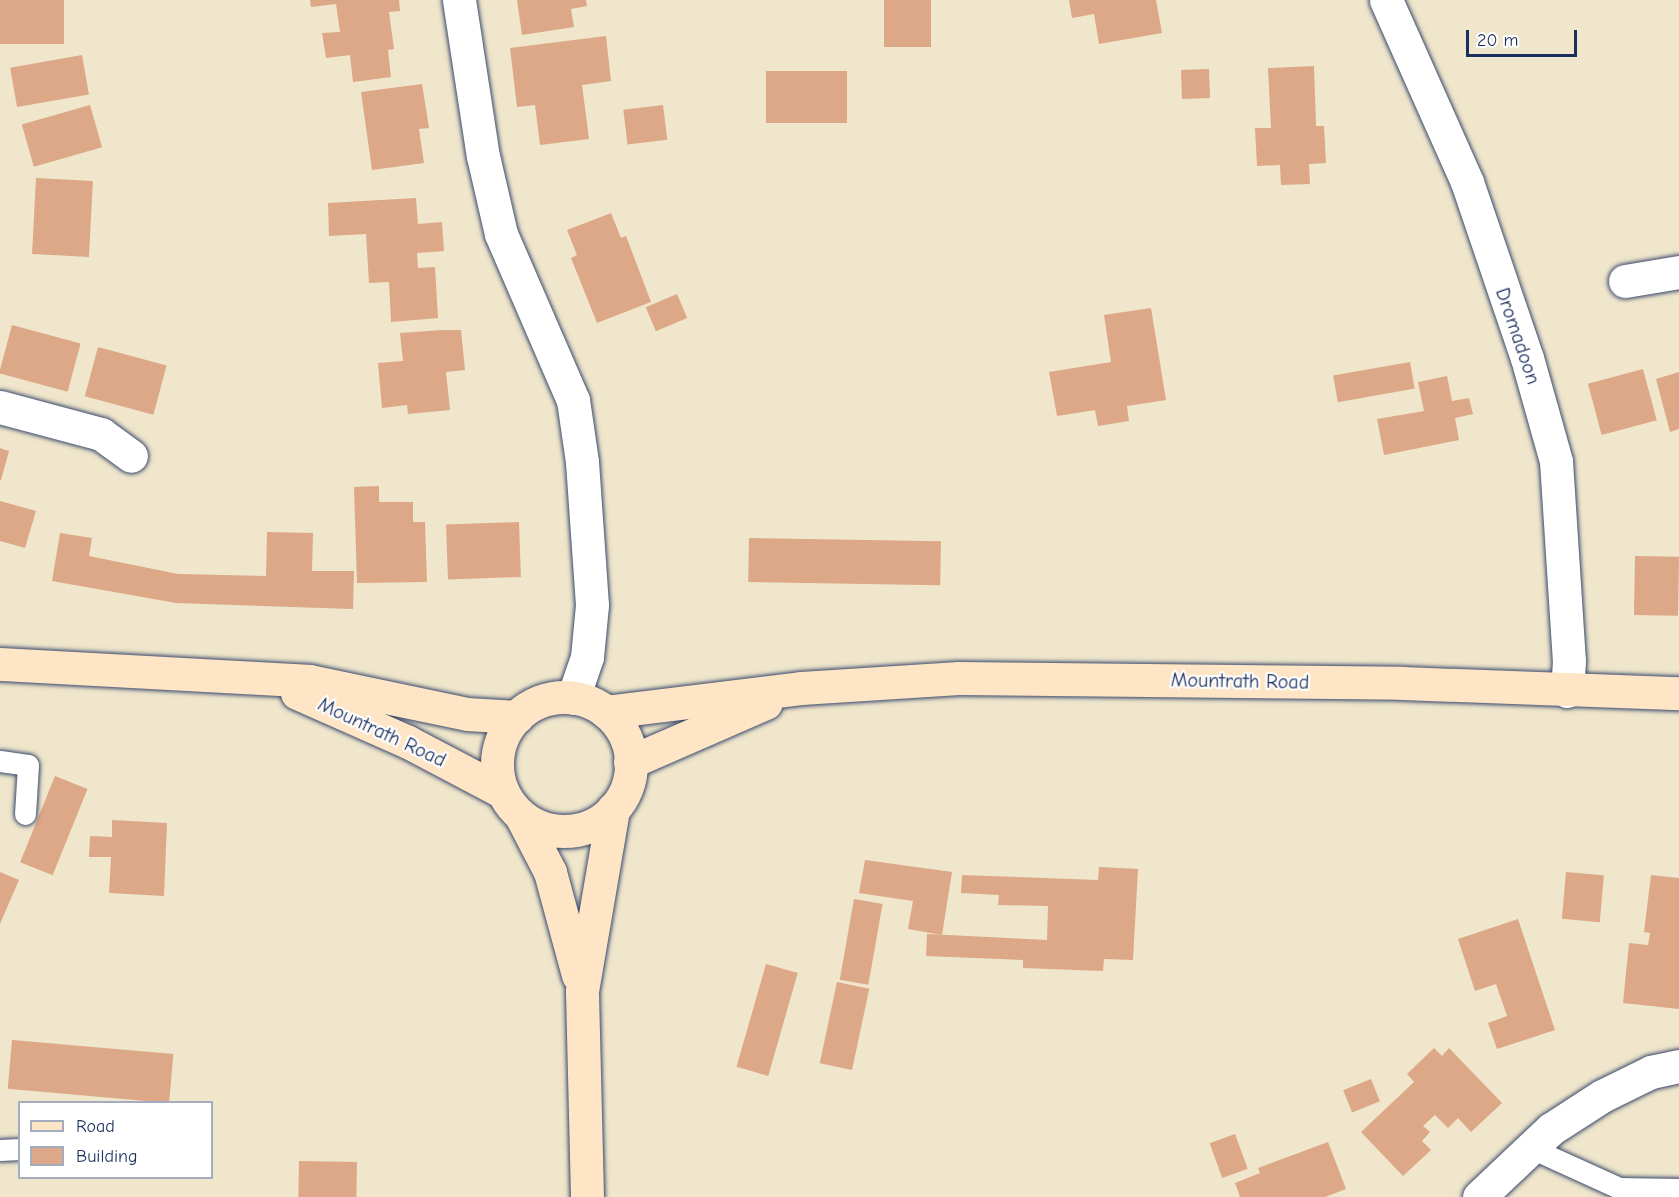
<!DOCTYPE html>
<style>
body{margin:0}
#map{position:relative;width:1679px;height:1197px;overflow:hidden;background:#efe6cb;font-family:"Comic Neue",sans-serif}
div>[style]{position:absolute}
.building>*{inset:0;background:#dca887;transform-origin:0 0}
.roads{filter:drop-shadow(0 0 2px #3b4a6e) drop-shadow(0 0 2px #3b4a6e)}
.lane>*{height:21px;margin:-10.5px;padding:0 10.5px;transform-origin:10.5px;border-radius:10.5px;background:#fff}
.street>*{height:33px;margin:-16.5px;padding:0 16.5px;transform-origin:16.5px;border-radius:16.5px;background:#fff}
.secondary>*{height:33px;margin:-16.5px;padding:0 16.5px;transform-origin:16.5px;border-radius:16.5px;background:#fde5c5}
.secondary>.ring{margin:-16.5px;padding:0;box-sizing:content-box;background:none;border:33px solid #fde5c5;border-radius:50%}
span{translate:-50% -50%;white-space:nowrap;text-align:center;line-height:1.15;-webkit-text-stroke:4.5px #fff;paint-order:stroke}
.street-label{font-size:20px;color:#1b2f5e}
.legend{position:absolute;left:18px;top:1101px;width:195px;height:78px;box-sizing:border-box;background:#fff;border:2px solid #a4acbf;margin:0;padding:8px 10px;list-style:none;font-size:18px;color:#1b2f5e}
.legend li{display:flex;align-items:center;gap:12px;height:30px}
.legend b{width:30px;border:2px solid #a4acbf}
.scale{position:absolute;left:1466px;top:30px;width:111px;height:27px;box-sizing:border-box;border:3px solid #1b2f5e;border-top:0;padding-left:8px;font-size:18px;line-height:21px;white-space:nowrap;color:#1b2f5e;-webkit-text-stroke:4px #fff;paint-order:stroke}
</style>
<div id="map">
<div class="building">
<div style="left:0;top:0;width:64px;height:44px"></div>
<div style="clip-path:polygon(310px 0,399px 0,400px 11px,389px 12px,394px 49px,388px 50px,391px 77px,353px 82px,350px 55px,326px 58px,322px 33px,340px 32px,336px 4px,311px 7px)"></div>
<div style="clip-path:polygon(517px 0,586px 0,587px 6px,571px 9px,574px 27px,522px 35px)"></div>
<div style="left:884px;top:0;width:47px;height:47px"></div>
<div style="clip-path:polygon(1069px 0,1156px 0,1162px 33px,1099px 44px,1094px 14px,1072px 18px)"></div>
<div style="clip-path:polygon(606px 36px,611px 81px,582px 85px,589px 139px,540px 145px,535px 105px,517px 107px,510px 48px)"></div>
<div style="left:82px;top:55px;width:40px;height:73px;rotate:80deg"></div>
<div style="clip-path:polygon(1314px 66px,1316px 126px,1324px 126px,1326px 163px,1309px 164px,1310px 184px,1281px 185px,1280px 165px,1257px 166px,1255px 128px,1271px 128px,1268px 68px)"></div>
<div style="left:1209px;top:69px;width:29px;height:28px;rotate:88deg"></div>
<div style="left:766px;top:71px;width:81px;height:52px"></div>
<div style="clip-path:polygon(422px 84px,429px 128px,419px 129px,424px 163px,372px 170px,361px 92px)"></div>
<div style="left:90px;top:105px;width:44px;height:71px;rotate:74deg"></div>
<div style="left:663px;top:105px;width:35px;height:40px;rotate:83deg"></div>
<div style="left:36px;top:178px;width:57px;height:76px;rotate:3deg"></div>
<div style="clip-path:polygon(416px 198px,418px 224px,442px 222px,444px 251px,417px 253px,418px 268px,435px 267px,438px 318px,391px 322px,389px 282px,369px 283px,366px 234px,329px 236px,328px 203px)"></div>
<div style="clip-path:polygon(611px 213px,621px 238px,626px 236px,651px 302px,597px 323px,571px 258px,577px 255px,567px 230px)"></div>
<div style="left:677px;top:294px;width:26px;height:34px;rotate:67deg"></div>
<div style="clip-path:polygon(1151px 308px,1166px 400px,1127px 406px,1129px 421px,1098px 426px,1095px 410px,1057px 416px,1049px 372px,1111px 362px,1104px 315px)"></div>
<div style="left:12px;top:325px;width:71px;height:50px;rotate:15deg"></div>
<div style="clip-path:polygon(442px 330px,461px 330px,465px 370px,446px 372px,450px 410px,408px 414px,407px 405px,382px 408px,378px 363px,403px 361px,400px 333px)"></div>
<div style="left:98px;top:347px;width:71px;height:51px;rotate:15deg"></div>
<div style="left:1410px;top:362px;width:27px;height:78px;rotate:80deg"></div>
<div style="left:1643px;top:369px;width:53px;height:57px;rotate:75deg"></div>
<div style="clip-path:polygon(1679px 372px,1679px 429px,1670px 432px,1656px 379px)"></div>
<div style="clip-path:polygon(1447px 376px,1452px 401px,1469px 398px,1473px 414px,1455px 418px,1459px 440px,1384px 455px,1377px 419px,1424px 411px,1418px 382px)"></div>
<div style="clip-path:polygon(0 448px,9px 451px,1px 480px,0 480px)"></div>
<div style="clip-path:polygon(379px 486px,379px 502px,413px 502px,413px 522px,425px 522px,427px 582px,357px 583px,354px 487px)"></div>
<div style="clip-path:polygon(0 501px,36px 511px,25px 548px,0 541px)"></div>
<div style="left:519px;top:522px;width:55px;height:73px;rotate:88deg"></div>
<div style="clip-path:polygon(267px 532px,313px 533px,312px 571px,354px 571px,353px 609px,176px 603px,52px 581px,60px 533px,92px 538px,89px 556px,178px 574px,266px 576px)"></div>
<div style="left:749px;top:538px;width:192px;height:44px;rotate:1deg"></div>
<div style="left:1635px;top:556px;width:44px;height:59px;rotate:1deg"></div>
<div style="left:55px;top:776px;width:35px;height:93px;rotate:22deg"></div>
<div style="clip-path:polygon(112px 820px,167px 823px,164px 896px,109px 893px,111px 857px,89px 857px,90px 836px,112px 837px)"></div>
<div style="clip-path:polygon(865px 860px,952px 872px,942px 935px,908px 929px,913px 901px,859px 893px)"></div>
<div style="clip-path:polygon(1099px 867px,1138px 869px,1133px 960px,1104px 959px,1103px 971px,1023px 968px,1023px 960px,926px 956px,927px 934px,1047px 940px,1048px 906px,998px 905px,999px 895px,961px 893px,962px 875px,1098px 880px)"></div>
<div style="clip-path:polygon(0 872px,19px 880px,0 924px)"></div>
<div style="left:1566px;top:872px;width:38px;height:47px;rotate:5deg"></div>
<div style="clip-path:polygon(1651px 875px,1679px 878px,1679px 1009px,1623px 1003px,1629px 943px,1648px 945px,1650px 933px,1644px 932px)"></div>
<div style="left:854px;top:899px;width:29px;height:82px;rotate:10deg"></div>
<div style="clip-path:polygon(1518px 919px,1555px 1030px,1497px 1049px,1488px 1023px,1507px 1016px,1496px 984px,1475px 991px,1458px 939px)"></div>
<div style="left:766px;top:964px;width:33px;height:107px;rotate:16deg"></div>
<div style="left:837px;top:982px;width:33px;height:83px;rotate:12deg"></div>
<div style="left:12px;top:1040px;width:162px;height:49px;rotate:5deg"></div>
<div style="clip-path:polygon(1434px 1048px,1442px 1056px,1449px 1048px,1502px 1103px,1471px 1132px,1458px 1118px,1448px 1128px,1435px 1115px,1423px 1126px,1430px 1132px,1422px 1141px,1431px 1150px,1403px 1176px,1361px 1132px,1414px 1082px,1407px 1074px)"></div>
<div style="left:1371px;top:1079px;width:24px;height:30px;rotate:68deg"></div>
<div style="left:1235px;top:1134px;width:37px;height:27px;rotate:70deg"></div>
<div style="clip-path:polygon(1328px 1142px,1346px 1189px,1325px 1197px,1240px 1197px,1235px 1183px,1260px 1173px,1258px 1168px)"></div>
<div style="left:299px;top:1161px;width:58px;height:36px;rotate:1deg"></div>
</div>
<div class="roads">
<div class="lane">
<div style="left:0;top:761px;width:28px;rotate:8deg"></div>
<div style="left:28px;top:765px;width:49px;rotate:93.5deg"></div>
<div style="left:1531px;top:1148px;width:97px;rotate:24.4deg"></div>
<div style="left:1619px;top:1188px;width:60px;rotate:1deg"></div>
<div style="left:0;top:1150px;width:20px;rotate:-3deg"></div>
</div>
<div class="street">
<div style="left:459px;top:0;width:158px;rotate:81.3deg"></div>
<div style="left:483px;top:156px;width:80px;rotate:77deg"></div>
<div style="left:501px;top:234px;width:181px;rotate:66.6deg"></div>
<div style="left:573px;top:400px;width:63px;rotate:81.7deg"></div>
<div style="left:582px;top:462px;width:143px;rotate:86deg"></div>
<div style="left:592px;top:605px;width:52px;rotate:95.5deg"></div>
<div style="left:587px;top:657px;width:43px;rotate:108.9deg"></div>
<div style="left:1386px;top:0;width:199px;rotate:66deg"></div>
<div style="left:1467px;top:182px;width:186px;rotate:71.2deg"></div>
<div style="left:1527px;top:358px;width:107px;rotate:74.3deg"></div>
<div style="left:1556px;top:461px;width:200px;rotate:86.3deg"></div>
<div style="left:1569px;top:661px;width:30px;rotate:94deg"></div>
<div style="left:1625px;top:281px;width:55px;rotate:-9.5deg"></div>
<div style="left:0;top:407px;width:105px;rotate:15deg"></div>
<div style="left:101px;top:434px;width:37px;rotate:36deg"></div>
<div style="left:1479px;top:1197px;width:99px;rotate:-43.4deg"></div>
<div style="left:1551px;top:1129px;width:61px;rotate:-32.9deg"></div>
<div style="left:1602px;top:1096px;width:55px;rotate:-26.1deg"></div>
<div style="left:1651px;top:1072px;width:29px;rotate:-12deg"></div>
</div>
<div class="secondary">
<div style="left:0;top:664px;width:309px;rotate:3.1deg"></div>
<div style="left:309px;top:681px;width:161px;rotate:11.8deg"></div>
<div style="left:467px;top:714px;width:50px;rotate:3.4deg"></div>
<div style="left:297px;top:693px;width:121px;rotate:23.8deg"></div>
<div style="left:408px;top:742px;width:107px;rotate:27.8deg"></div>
<div class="ring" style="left:497px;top:697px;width:101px;height:101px"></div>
<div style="left:606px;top:712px;width:196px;rotate:-7deg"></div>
<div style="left:801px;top:688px;width:158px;rotate:-3.6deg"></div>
<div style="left:959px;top:678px;width:443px;rotate:0.6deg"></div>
<div style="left:1402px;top:683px;width:277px;rotate:2.1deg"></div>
<div style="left:630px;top:762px;width:148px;rotate:-23.5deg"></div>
<div style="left:521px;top:816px;width:63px;rotate:62.6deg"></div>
<div style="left:550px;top:872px;width:107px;rotate:74.8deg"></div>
<div style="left:587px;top:1197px;width:206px;rotate:-91.4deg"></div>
<div style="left:582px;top:991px;width:185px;rotate:-80.3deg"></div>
</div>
</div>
<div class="street-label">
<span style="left:1518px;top:336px;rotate:71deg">Dromadoon</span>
<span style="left:1240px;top:681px;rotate:1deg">Mountrath Road</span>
<span style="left:382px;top:732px;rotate:25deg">Mountrath Road</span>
</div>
<ul class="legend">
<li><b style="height:8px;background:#fde5c5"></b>Road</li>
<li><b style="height:16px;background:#dca887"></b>Building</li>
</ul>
<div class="scale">20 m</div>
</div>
